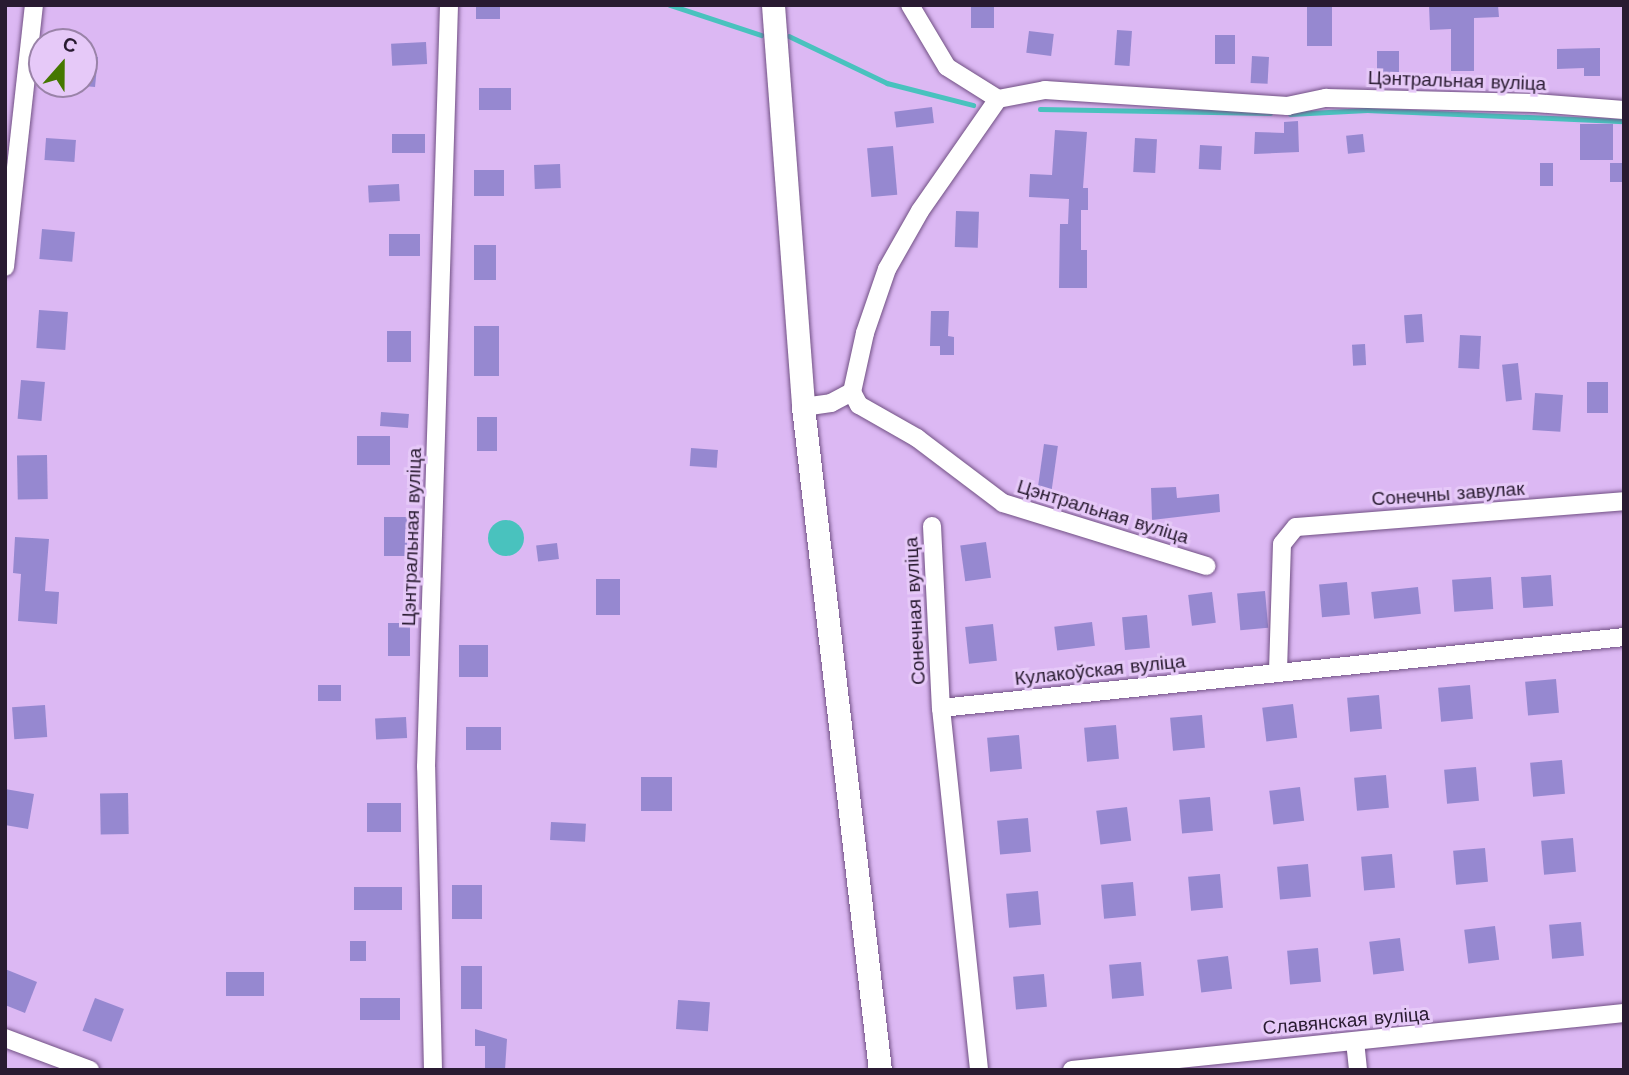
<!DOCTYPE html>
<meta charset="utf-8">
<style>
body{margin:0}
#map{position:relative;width:1629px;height:1075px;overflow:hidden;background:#dcb8f3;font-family:"Work Sans",sans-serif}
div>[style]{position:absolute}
.water>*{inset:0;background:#49c2be}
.round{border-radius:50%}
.stream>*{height:4.5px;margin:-2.25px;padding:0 2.25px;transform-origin:2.25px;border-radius:2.25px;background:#49c2be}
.building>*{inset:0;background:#9688d0;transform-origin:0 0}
.roads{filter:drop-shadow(0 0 2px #715084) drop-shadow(0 0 2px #715084)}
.minor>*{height:18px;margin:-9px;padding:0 9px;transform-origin:9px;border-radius:9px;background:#fff}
.major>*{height:23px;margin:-11.5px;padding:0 11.5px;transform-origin:11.5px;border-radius:11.5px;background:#fff}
span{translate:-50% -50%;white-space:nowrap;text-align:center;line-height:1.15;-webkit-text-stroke:6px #e6c9f8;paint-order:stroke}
.street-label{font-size:19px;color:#291b31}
.frame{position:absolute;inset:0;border:7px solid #291b31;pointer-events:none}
.north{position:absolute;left:28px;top:28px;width:70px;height:70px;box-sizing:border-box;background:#e6c9f8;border:2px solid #9a83a8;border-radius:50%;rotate:21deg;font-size:19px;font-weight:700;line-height:28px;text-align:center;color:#291b31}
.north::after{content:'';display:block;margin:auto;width:24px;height:32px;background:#457700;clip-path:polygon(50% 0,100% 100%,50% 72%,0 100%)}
</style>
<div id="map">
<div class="water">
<div class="round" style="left:488px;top:520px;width:36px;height:36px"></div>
</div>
<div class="stream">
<div style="left:670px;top:5px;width:96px;rotate:18.2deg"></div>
<div style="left:789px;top:36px;width:109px;rotate:25.6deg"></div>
<div style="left:887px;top:83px;width:89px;rotate:14.3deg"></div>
<div style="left:1040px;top:109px;width:230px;rotate:1deg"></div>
<div style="left:1290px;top:114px;width:77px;rotate:-3deg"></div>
<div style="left:1367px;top:110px;width:257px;rotate:2.5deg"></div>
</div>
<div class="building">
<div style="left:476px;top:5px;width:24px;height:14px"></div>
<div style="left:971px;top:5px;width:23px;height:23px"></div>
<div style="left:1307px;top:5px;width:25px;height:41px"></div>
<div style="clip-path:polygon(1429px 5px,1498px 5px,1499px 17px,1474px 18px,1474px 71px,1451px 71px,1451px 29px,1430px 30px)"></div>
<div style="left:1117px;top:30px;width:15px;height:35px;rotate:4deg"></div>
<div style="left:1029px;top:31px;width:25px;height:22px;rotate:7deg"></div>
<div style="left:1215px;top:35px;width:20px;height:29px"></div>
<div style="left:426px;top:42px;width:22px;height:35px;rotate:87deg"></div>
<div style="clip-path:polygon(1600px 48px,1600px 76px,1584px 76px,1584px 68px,1557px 69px,1557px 49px)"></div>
<div style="left:1377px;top:51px;width:22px;height:22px"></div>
<div style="clip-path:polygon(84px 56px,98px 57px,95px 87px,84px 86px)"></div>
<div style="left:1252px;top:56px;width:17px;height:27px;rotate:3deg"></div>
<div style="left:479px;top:88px;width:32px;height:22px"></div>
<div style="left:932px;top:107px;width:16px;height:38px;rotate:83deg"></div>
<div style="clip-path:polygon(1298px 121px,1299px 152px,1254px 154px,1255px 132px,1284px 133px,1284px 122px)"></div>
<div style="left:1580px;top:124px;width:33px;height:36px"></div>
<div style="clip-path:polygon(1055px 130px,1087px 132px,1083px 188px,1088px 188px,1088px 210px,1081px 210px,1081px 250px,1087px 250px,1087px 288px,1059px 288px,1060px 224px,1068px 224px,1069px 199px,1029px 197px,1030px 174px,1052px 175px)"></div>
<div style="left:425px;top:134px;width:19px;height:33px;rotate:90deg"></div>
<div style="left:1363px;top:134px;width:18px;height:17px;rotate:84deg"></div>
<div style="left:46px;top:138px;width:30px;height:22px;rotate:4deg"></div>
<div style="left:1135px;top:138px;width:22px;height:34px;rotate:3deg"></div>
<div style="left:1200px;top:145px;width:22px;height:24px;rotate:3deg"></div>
<div style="left:893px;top:146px;width:49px;height:26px;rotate:85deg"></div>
<div style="left:1540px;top:163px;width:13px;height:23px"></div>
<div style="left:1610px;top:163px;width:14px;height:19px"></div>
<div style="left:560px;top:164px;width:24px;height:26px;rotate:88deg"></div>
<div style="left:474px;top:170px;width:30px;height:26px"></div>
<div style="left:399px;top:184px;width:17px;height:31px;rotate:87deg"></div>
<div style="left:956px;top:211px;width:23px;height:36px;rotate:2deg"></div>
<div style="left:42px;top:229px;width:33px;height:30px;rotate:5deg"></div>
<div style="left:420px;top:234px;width:22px;height:31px;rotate:90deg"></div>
<div style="left:474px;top:245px;width:22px;height:35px"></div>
<div style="left:39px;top:310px;width:29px;height:38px;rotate:4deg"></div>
<div style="clip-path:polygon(931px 311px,949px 311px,948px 336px,954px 337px,954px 355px,940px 355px,940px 346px,930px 346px)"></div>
<div style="left:1422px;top:314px;width:28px;height:18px;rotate:86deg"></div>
<div style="left:474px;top:326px;width:25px;height:50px"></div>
<div style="left:387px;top:331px;width:24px;height:31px"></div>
<div style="left:1460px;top:335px;width:21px;height:33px;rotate:3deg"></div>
<div style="left:1365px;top:344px;width:21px;height:13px;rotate:87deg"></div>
<div style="left:1518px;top:363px;width:37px;height:16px;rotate:84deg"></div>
<div style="left:21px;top:380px;width:24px;height:39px;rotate:5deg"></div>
<div style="left:1587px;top:382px;width:21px;height:31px"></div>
<div style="left:1535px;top:393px;width:28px;height:37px;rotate:4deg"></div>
<div style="left:381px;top:412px;width:28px;height:14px;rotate:4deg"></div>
<div style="left:477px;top:417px;width:20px;height:34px"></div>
<div style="left:357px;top:436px;width:33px;height:29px"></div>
<div style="left:1044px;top:444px;width:14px;height:48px;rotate:8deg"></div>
<div style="left:691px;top:448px;width:27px;height:18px;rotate:4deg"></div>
<div style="left:47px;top:455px;width:44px;height:30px;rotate:89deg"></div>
<div style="clip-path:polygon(1176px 487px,1177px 498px,1219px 494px,1220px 512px,1152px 520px,1151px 488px)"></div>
<div style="left:384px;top:517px;width:23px;height:39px"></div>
<div style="clip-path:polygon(15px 537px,49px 539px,45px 591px,59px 592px,57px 624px,18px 621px,21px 574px,13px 573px)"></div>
<div style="left:986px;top:542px;width:36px;height:26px;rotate:82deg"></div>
<div style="left:557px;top:543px;width:16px;height:21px;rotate:83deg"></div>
<div style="left:1551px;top:575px;width:31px;height:30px;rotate:86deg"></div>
<div style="left:1491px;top:577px;width:32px;height:39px;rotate:86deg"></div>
<div style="left:596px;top:579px;width:24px;height:36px"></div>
<div style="left:1347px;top:582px;width:33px;height:28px;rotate:85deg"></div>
<div style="left:1418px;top:587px;width:27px;height:47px;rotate:84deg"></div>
<div style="left:1265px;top:591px;width:37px;height:28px;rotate:85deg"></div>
<div style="left:1212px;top:592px;width:31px;height:24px;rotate:83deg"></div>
<div style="left:1147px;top:615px;width:33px;height:25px;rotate:85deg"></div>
<div style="left:1092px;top:622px;width:24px;height:38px;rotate:83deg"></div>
<div style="left:388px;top:623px;width:22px;height:33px"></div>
<div style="left:993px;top:624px;width:37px;height:28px;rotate:84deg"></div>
<div style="left:459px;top:645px;width:29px;height:32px"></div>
<div style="left:1556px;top:679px;width:34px;height:31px;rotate:85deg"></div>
<div style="left:318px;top:685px;width:23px;height:16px"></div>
<div style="left:1470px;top:685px;width:34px;height:32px;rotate:85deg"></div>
<div style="left:1379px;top:695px;width:34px;height:32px;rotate:85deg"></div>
<div style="left:1293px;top:704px;width:34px;height:31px;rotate:83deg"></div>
<div style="left:45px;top:705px;width:32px;height:33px;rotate:86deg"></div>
<div style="left:1202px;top:715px;width:33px;height:32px;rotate:85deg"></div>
<div style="left:406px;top:717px;width:21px;height:31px;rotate:87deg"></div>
<div style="left:1116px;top:725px;width:34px;height:32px;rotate:85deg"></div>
<div style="left:466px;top:727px;width:35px;height:23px"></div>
<div style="left:1019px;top:735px;width:34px;height:32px;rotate:85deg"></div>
<div style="left:1562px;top:760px;width:34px;height:32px;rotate:85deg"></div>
<div style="left:1476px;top:767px;width:34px;height:32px;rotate:85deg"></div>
<div style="left:1386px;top:775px;width:33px;height:32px;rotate:85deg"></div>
<div style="left:641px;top:777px;width:31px;height:34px"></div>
<div style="left:1300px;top:787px;width:34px;height:31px;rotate:83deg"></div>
<div style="clip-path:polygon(5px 789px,34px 794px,28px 829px,5px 825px)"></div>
<div style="left:128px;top:793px;width:41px;height:28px;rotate:89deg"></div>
<div style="left:1210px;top:797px;width:34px;height:31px;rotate:85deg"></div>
<div style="left:367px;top:803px;width:34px;height:29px"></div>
<div style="left:1127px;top:807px;width:34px;height:31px;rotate:83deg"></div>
<div style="left:1028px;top:818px;width:34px;height:31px;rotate:85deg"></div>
<div style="left:551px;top:822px;width:35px;height:18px;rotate:3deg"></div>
<div style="left:1573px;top:838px;width:34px;height:32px;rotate:85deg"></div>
<div style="left:1485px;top:848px;width:34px;height:32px;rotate:85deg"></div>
<div style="left:1392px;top:854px;width:34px;height:31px;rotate:85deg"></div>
<div style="left:1308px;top:864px;width:33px;height:31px;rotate:85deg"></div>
<div style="left:1220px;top:874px;width:34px;height:32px;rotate:85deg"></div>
<div style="left:1133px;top:882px;width:34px;height:32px;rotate:85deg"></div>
<div style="left:452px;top:885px;width:30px;height:34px"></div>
<div style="left:354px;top:887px;width:48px;height:23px"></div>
<div style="left:1038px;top:891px;width:34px;height:32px;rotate:85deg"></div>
<div style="left:1581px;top:922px;width:34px;height:32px;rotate:85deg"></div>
<div style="left:1495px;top:926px;width:34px;height:31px;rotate:83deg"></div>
<div style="left:1400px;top:938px;width:33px;height:31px;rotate:83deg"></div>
<div style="left:350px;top:941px;width:16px;height:20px"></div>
<div style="left:1318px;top:948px;width:34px;height:31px;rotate:85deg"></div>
<div style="left:1228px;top:956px;width:33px;height:31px;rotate:83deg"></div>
<div style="left:1141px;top:962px;width:34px;height:32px;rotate:85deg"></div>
<div style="left:461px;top:966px;width:21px;height:43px"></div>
<div style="clip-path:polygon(5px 969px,37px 982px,25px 1013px,5px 1005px)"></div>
<div style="left:226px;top:972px;width:38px;height:24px"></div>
<div style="left:1044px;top:974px;width:33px;height:31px;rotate:85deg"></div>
<div style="left:95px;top:998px;width:31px;height:35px;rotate:21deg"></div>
<div style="left:360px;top:998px;width:40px;height:22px"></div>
<div style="left:678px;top:1000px;width:32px;height:29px;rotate:4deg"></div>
<div style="clip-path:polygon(475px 1029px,507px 1039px,505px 1070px,485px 1070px,485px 1046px,475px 1046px)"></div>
</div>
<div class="roads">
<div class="minor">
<div style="left:910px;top:5px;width:72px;rotate:59.2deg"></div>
<div style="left:947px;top:67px;width:60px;rotate:32.1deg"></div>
<div style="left:998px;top:99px;width:48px;rotate:-10.8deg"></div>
<div style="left:1045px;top:90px;width:243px;rotate:3.8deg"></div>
<div style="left:1287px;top:106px;width:40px;rotate:-12deg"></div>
<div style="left:1326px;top:98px;width:209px;rotate:1.4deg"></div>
<div style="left:1535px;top:103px;width:89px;rotate:4.5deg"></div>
<div style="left:998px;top:99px;width:136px;rotate:124.9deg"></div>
<div style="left:920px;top:211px;width:67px;rotate:119.6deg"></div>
<div style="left:887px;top:269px;width:68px;rotate:109deg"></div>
<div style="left:865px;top:333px;width:60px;rotate:102.4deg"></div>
<div style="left:852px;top:392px;width:15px;rotate:62deg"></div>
<div style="left:859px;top:405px;width:67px;rotate:29.6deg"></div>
<div style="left:917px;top:438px;width:108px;rotate:37.1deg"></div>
<div style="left:1003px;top:503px;width:213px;rotate:17.2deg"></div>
<div style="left:5px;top:267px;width:264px;rotate:-83.7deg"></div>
<div style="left:803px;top:407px;width:28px;rotate:-8deg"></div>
<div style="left:831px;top:403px;width:24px;rotate:-28deg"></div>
<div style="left:932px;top:526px;width:182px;rotate:87.2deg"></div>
<div style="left:941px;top:708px;width:364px;rotate:84deg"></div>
<div style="left:1278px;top:671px;width:127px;rotate:-88.2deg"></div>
<div style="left:1282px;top:544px;width:22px;rotate:-51deg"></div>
<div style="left:1296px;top:527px;width:329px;rotate:-4.5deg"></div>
<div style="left:941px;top:708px;width:687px;rotate:-5.93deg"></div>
<div style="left:5px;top:1038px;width:91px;rotate:20.6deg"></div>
<div style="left:1355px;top:1041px;width:29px;rotate:84deg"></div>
<div style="left:433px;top:1070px;width:303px;rotate:-91.3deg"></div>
<div style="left:426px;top:767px;width:762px;rotate:-88.27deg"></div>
<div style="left:1072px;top:1070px;width:555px;rotate:-5.9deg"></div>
</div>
<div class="major">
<div style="left:773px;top:5px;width:403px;rotate:85.7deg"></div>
<div style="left:803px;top:407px;width:667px;rotate:83.38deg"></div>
</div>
</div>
<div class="street-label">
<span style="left:1457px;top:81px;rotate:2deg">Цэнтральная вуліца</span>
<span style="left:1448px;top:494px;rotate:-4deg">Сонечны завулак</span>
<span style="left:1103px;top:512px;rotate:17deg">Цэнтральная вуліца</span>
<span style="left:412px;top:537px;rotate:-88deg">Цэнтральная вуліца</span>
<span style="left:915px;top:611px;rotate:-93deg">Сонечная вуліца</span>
<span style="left:1100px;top:670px;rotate:-6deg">Кулакоўская вуліца</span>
<span style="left:1346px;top:1021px;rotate:-5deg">Славянская вуліца</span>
</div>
<div class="frame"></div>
<div class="north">С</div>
</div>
